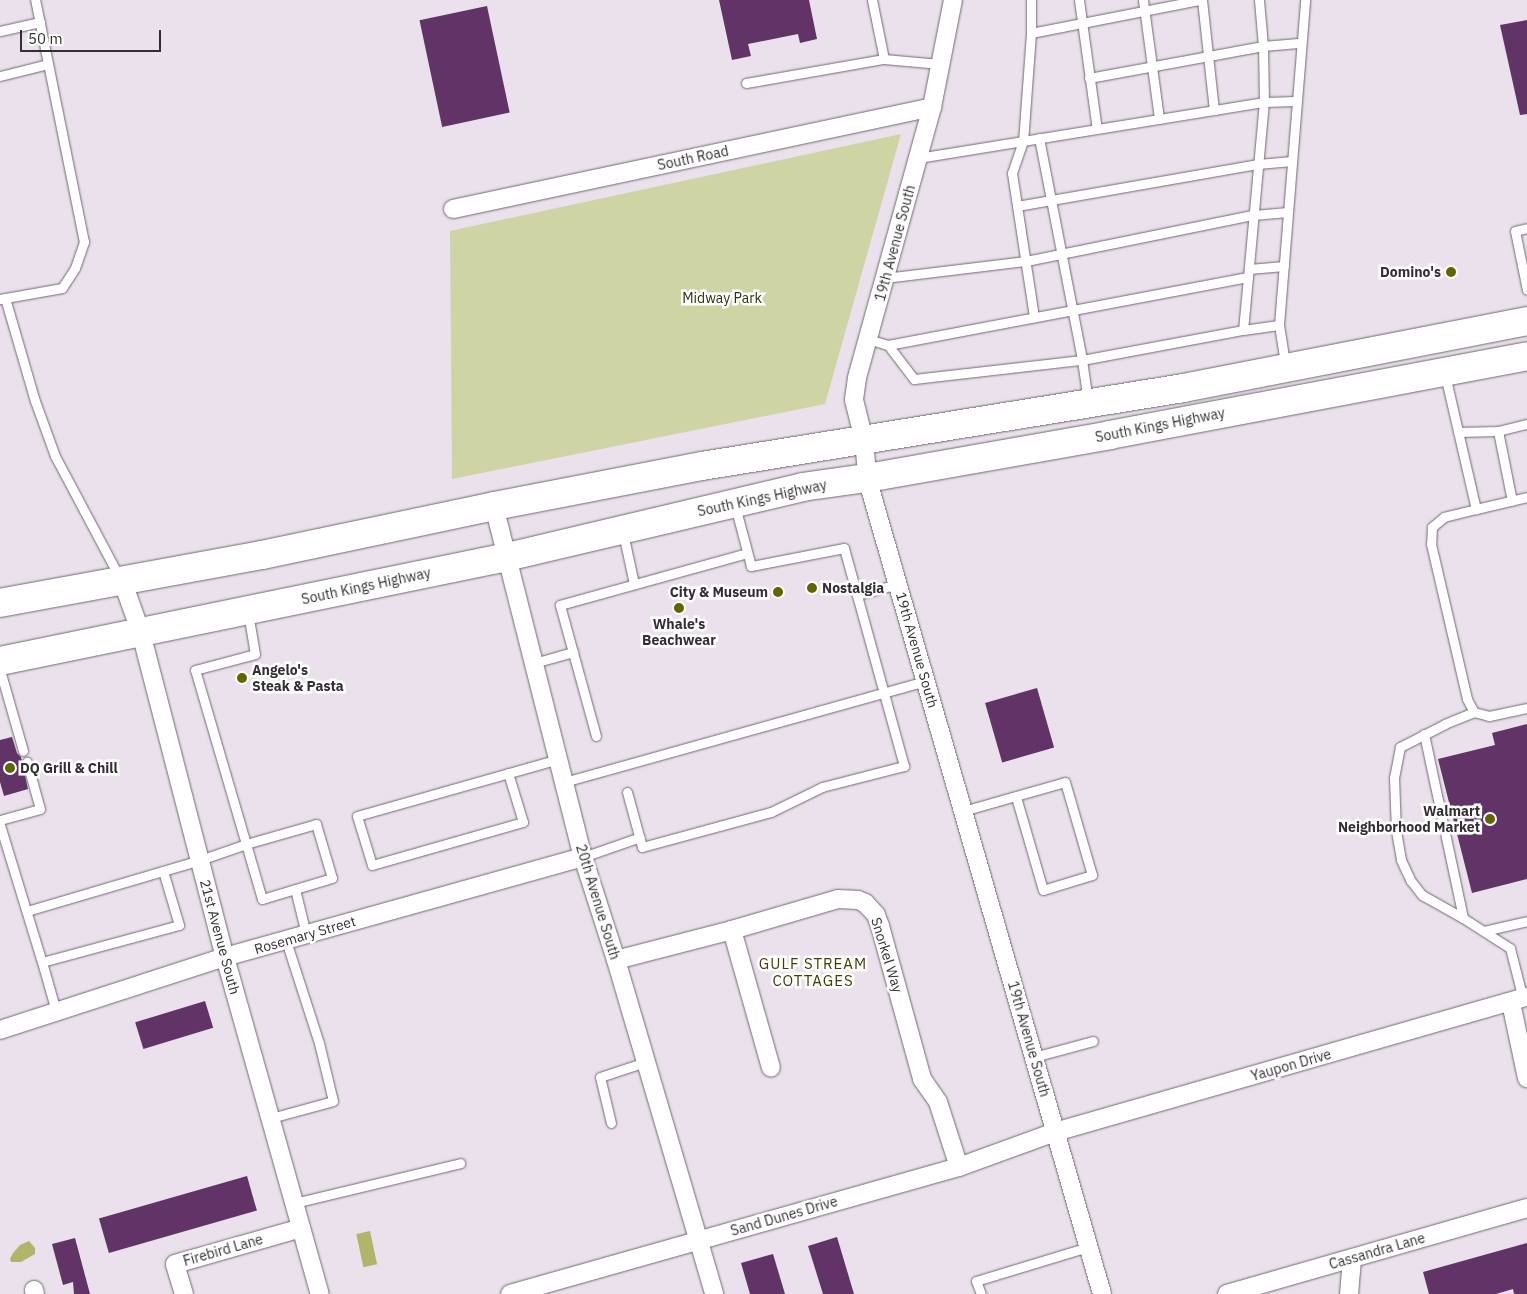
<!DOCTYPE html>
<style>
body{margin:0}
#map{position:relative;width:1527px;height:1294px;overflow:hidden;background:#ebe1ec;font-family:"IBM Plex Sans",sans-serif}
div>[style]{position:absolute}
.green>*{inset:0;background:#cfd4a4}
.water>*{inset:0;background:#b0b569;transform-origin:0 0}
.building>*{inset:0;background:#613367;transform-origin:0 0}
.roads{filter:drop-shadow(0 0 1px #706871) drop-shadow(0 0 1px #706871)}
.service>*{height:9px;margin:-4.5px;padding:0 4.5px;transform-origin:4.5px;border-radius:4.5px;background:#fff}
.minor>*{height:18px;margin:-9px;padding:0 9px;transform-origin:9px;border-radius:9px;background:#fff}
.primary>*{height:28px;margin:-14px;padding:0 14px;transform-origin:14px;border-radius:14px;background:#fff}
.dots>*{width:14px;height:14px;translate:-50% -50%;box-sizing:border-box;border:2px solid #fff;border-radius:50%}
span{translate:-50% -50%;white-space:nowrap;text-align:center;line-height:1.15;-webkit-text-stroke:5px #fff;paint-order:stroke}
.street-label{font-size:14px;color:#322f32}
.poi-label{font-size:14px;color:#322f32;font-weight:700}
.right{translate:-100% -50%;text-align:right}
.left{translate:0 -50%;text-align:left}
.park-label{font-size:14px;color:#2c2e0c}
.neighbourhood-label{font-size:15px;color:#3d4000;letter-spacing:1px}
.scale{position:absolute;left:20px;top:30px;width:141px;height:22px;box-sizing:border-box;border:2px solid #322f32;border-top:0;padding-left:6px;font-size:15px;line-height:18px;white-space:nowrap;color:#322f32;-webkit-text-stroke:4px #fff;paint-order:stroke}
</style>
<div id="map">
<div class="green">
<div style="clip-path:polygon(901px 134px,825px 404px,452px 479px,450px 231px)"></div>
</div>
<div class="water">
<div style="left:370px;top:1231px;width:34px;height:14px;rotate:78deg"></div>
<div style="clip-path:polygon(29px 1241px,35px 1248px,35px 1254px,21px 1262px,11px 1262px,10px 1259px,13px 1253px,20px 1245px)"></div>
</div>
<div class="building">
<div style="clip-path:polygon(719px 0,809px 0,817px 39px,800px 43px,798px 34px,748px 44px,751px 56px,732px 60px)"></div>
<div style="left:487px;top:6px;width:109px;height:69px;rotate:78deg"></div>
<div style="clip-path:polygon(1527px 20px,1527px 114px,1520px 115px,1500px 25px)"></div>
<div style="left:1037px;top:688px;width:62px;height:54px;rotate:74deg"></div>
<div style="clip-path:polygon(1527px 724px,1527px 879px,1472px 893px,1438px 759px,1495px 745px,1492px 733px)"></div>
<div style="clip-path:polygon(12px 737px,17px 753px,21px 757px,28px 789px,4px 796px,0 782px,0 740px)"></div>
<div style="left:205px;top:1001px;width:28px;height:73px;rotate:73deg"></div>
<div style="left:247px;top:1176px;width:36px;height:154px;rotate:74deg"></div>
<div style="clip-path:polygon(837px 1237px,854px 1294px,823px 1294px,808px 1246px)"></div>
<div style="clip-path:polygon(75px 1238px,86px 1279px,90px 1294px,74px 1294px,73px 1282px,63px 1285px,52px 1244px)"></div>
<div style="clip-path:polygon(1527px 1243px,1527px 1294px,1514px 1294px,1513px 1289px,1496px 1294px,1429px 1294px,1423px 1272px)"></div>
<div style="clip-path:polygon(773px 1254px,785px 1294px,750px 1294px,741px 1263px)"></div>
</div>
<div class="roads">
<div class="service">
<div style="left:872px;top:0;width:60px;rotate:78.5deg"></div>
<div style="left:1031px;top:0;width:33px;rotate:90deg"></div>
<div style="left:1031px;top:33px;width:171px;rotate:-11.1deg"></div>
<div style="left:1079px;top:0;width:130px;rotate:82.1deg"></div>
<div style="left:1143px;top:0;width:120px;rotate:82.3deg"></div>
<div style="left:1202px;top:0;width:111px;rotate:83.8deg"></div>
<div style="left:0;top:31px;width:41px;rotate:-12.7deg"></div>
<div style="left:1031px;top:33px;width:108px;rotate:94.2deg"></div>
<div style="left:1023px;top:141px;width:34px;rotate:109deg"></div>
<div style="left:1012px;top:173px;width:146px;rotate:81.3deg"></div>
<div style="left:0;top:76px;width:49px;rotate:-14deg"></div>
<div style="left:1089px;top:78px;width:177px;rotate:-10.4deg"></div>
<div style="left:1263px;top:46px;width:38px;rotate:-5deg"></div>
<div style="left:746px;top:83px;width:140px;rotate:-9.9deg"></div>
<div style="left:884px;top:59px;width:56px;rotate:5.1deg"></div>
<div style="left:1039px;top:138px;width:226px;rotate:79deg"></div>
<div style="left:1082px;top:360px;width:164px;rotate:-10.6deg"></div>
<div style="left:1243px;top:330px;width:53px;rotate:-84.6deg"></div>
<div style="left:918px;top:158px;width:351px;rotate:-9.2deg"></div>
<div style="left:1264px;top:102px;width:32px;rotate:-2deg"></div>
<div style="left:1017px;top:206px;width:245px;rotate:-9.9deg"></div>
<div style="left:1258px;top:164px;width:34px;rotate:-5deg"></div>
<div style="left:1527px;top:228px;width:12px;rotate:166deg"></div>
<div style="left:1515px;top:231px;width:60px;rotate:78.5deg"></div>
<div style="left:1249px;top:269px;width:35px;rotate:-5deg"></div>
<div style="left:885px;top:278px;width:142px;rotate:-6.9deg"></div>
<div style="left:1026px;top:261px;width:232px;rotate:-11.5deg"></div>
<div style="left:1253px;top:215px;width:35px;rotate:-5deg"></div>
<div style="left:5px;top:298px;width:107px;rotate:73.8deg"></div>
<div style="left:35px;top:401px;width:59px;rotate:70deg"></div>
<div style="left:55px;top:456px;width:138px;rotate:62deg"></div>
<div style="left:0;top:299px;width:63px;rotate:-10.1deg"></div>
<div style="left:62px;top:288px;width:24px;rotate:-57deg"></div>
<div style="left:75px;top:268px;width:28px;rotate:-71deg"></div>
<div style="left:84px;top:242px;width:247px;rotate:-101.4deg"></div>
<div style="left:1279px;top:325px;width:39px;rotate:81deg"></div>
<div style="left:1243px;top:330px;width:36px;rotate:-8deg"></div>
<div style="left:1279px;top:325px;width:326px;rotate:-85.4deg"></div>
<div style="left:868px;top:339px;width:21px;rotate:17deg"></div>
<div style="left:888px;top:345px;width:43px;rotate:52.6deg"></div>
<div style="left:914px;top:379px;width:169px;rotate:-6.5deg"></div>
<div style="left:1082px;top:360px;width:41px;rotate:81.7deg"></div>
<div style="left:888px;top:345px;width:366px;rotate:-10.7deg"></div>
<div style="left:1248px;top:277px;width:176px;rotate:-84.8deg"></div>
<div style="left:1264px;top:102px;width:56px;rotate:-91deg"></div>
<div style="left:1263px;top:46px;width:46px;rotate:-95deg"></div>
<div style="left:1445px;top:375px;width:138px;rotate:77deg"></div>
<div style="left:1476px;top:509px;width:33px;rotate:166deg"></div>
<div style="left:1444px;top:517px;width:16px;rotate:140deg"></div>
<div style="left:1432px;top:527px;width:17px;rotate:93deg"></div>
<div style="left:1431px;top:544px;width:159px;rotate:76.9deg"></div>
<div style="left:1467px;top:699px;width:15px;rotate:62deg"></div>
<div style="left:1474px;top:712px;width:16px;rotate:15deg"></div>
<div style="left:1489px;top:716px;width:39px;rotate:-12deg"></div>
<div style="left:1498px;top:431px;width:71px;rotate:78.7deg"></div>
<div style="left:1458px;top:432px;width:40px;rotate:-1.4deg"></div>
<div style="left:1498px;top:431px;width:30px;rotate:-14deg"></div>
<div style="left:1476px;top:509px;width:52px;rotate:-13.2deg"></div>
<div style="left:623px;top:533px;width:52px;rotate:77.8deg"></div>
<div style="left:857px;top:595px;width:42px;rotate:-15deg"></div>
<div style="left:534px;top:663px;width:41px;rotate:-15.8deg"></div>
<div style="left:0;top:670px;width:84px;rotate:74.1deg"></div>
<div style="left:1474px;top:712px;width:31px;rotate:158deg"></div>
<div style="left:1445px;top:724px;width:51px;rotate:152.9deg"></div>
<div style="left:1400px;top:747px;width:31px;rotate:101deg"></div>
<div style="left:1394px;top:777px;width:54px;rotate:87.9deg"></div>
<div style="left:1396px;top:831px;width:29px;rotate:80deg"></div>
<div style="left:1401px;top:860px;width:23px;rotate:65deg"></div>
<div style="left:1411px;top:881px;width:18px;rotate:52deg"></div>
<div style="left:1422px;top:895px;width:47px;rotate:29.3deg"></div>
<div style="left:1463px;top:918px;width:56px;rotate:32.6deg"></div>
<div style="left:1510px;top:948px;width:53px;rotate:75.7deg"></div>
<div style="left:1424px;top:734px;width:188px;rotate:78deg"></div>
<div style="left:596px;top:736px;width:136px;rotate:-105.4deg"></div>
<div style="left:560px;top:605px;width:194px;rotate:-15.5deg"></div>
<div style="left:508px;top:773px;width:51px;rotate:73deg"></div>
<div style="left:523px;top:822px;width:157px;rotate:164.1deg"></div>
<div style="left:372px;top:865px;width:51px;rotate:-107deg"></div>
<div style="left:357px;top:816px;width:209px;rotate:-15.8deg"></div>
<div style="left:564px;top:782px;width:376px;rotate:-15.6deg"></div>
<div style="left:627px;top:792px;width:57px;rotate:74.7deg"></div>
<div style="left:642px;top:847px;width:134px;rotate:-15.2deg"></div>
<div style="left:771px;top:812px;width:57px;rotate:-26.1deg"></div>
<div style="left:822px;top:787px;width:85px;rotate:-14.4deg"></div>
<div style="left:904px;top:766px;width:226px;rotate:-105.4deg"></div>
<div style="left:844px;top:548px;width:95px;rotate:169deg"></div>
<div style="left:751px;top:566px;width:62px;rotate:-104.9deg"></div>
<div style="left:963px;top:811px;width:106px;rotate:-15.9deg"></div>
<div style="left:1065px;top:782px;width:97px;rotate:73.8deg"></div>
<div style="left:1092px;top:875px;width:51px;rotate:163deg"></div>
<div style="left:1043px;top:890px;width:97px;rotate:-106.2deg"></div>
<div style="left:0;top:820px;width:41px;rotate:-15.4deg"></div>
<div style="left:40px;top:809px;width:49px;rotate:-105.5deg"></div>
<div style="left:0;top:825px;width:143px;rotate:73deg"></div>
<div style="left:42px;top:962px;width:142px;rotate:-15.1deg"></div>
<div style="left:179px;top:925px;width:56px;rotate:-106.5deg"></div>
<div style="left:583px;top:857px;width:60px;rotate:-19.3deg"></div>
<div style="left:295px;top:889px;width:46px;rotate:76.3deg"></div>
<div style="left:27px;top:911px;width:180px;rotate:-16.4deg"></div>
<div style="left:200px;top:860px;width:49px;rotate:-19.2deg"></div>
<div style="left:246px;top:844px;width:73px;rotate:-15.9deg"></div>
<div style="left:316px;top:824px;width:56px;rotate:73.5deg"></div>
<div style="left:332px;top:878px;width:73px;rotate:163.3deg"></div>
<div style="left:262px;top:899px;width:57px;rotate:-106.2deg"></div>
<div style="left:246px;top:844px;width:181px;rotate:-106.3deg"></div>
<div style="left:195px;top:670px;width:62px;rotate:-14.9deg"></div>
<div style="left:255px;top:654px;width:42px;rotate:-99.7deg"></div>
<div style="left:1484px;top:931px;width:44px;rotate:-13.1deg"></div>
<div style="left:42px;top:962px;width:51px;rotate:74.1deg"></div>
<div style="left:1034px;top:1057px;width:61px;rotate:-15.2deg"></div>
<div style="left:271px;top:1118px;width:64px;rotate:-15.3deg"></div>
<div style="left:333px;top:1101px;width:60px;rotate:-103.6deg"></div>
<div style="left:319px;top:1043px;width:107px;rotate:-107.9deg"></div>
<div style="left:611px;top:1123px;width:47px;rotate:-103.4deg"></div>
<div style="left:600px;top:1077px;width:47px;rotate:-18.4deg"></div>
<div style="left:294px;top:1203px;width:171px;rotate:-13.5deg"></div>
<div style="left:981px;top:1294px;width:14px;rotate:-111deg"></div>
<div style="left:976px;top:1281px;width:117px;rotate:-16.9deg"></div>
</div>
<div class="minor">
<div style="left:953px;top:0;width:109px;rotate:101.1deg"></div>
<div style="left:932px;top:107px;width:281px;rotate:105.5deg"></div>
<div style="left:857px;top:378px;width:22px;rotate:98deg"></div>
<div style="left:854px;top:400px;width:41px;rotate:76deg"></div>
<div style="left:864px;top:440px;width:38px;rotate:85deg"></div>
<div style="left:867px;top:478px;width:849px;rotate:73.93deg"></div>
<div style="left:453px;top:209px;width:490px;rotate:-12deg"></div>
<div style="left:494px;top:506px;width:362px;rotate:75.8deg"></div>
<div style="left:583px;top:857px;width:108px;rotate:72.2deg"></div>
<div style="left:616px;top:960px;width:348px;rotate:73.6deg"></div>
<div style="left:122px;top:580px;width:56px;rotate:70.3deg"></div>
<div style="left:141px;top:633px;width:335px;rotate:75.5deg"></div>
<div style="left:225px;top:957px;width:350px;rotate:74.3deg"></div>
<div style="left:732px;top:930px;width:143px;rotate:74.2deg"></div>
<div style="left:616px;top:960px;width:120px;rotate:-14.5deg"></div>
<div style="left:732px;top:930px;width:110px;rotate:-16.3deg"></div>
<div style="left:838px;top:899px;width:20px;rotate:3deg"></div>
<div style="left:858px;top:900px;width:8px;rotate:23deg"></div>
<div style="left:865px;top:903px;width:16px;rotate:47deg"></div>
<div style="left:876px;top:915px;width:12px;rotate:70deg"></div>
<div style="left:880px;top:926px;width:159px;rotate:74.6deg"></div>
<div style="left:922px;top:1079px;width:28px;rotate:55deg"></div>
<div style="left:938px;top:1102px;width:68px;rotate:72.1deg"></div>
<div style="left:1511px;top:1003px;width:77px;rotate:78deg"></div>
<div style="left:0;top:1030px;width:237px;rotate:-18deg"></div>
<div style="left:225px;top:957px;width:372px;rotate:-15.6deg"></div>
<div style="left:34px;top:1290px;width:4px;rotate:76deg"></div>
<div style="left:184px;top:1294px;width:31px;rotate:-107deg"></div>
<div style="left:175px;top:1264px;width:131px;rotate:-15.9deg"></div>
<div style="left:510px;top:1294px;width:467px;rotate:-15.8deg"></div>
<div style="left:959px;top:1167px;width:102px;rotate:-20deg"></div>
<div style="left:1055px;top:1132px;width:491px;rotate:-16deg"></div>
<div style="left:1227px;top:1294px;width:312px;rotate:-16deg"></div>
<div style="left:1349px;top:1294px;width:36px;rotate:-85deg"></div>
</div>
<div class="primary">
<div style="left:0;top:603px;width:266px;rotate:-10.4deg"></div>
<div style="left:262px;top:555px;width:237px;rotate:-11.9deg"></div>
<div style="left:494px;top:506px;width:212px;rotate:-10.9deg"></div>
<div style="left:702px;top:466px;width:487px;rotate:-9.2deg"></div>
<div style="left:1183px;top:388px;width:350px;rotate:-11deg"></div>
<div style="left:0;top:661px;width:518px;rotate:-11.59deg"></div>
<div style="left:507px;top:557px;width:303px;rotate:-13.3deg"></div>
<div style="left:802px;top:487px;width:66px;rotate:-7.9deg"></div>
<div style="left:867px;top:478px;width:247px;rotate:-10deg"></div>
<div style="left:1110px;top:435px;width:424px;rotate:-10.7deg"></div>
</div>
</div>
<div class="dots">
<div style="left:1451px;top:272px;background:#616500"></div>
<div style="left:812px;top:588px;background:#616500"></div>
<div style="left:778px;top:592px;background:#616500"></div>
<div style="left:679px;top:608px;background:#616500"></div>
<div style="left:242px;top:678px;background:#616500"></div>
<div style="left:10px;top:768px;background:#616500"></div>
<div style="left:1490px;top:819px;background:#616500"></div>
</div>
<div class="street-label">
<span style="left:693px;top:158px;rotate:-12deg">South Road</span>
<span style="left:895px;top:243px;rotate:-75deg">19th Avenue South</span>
<span style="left:1160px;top:425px;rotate:-11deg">South Kings Highway</span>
<span style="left:762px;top:498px;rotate:-12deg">South Kings Highway</span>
<span style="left:366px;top:586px;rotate:-12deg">South Kings Highway</span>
<span style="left:917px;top:650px;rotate:74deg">19th Avenue South</span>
<span style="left:598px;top:902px;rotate:73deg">20th Avenue South</span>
<span style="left:305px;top:935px;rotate:-16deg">Rosemary Street</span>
<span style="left:220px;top:937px;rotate:75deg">21st Avenue South</span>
<span style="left:887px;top:955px;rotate:73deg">Snorkel Way</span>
<span style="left:1029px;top:1039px;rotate:74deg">19th Avenue South</span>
<span style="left:1291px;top:1065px;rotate:-16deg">Yaupon Drive</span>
<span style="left:784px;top:1216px;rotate:-16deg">Sand Dunes Drive</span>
<span style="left:223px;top:1250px;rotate:-16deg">Firebird Lane</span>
<span style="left:1377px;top:1251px;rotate:-16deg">Cassandra Lane</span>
</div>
<div class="poi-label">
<span class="right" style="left:1441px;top:272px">Domino's</span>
<span class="left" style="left:822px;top:588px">Nostalgia</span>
<span class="right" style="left:768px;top:592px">City &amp; Museum</span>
<span style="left:679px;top:632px">Whale's<br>Beachwear</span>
<span class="left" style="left:252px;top:678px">Angelo's<br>Steak &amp; Pasta</span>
<span class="left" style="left:20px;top:768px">DQ Grill &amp; Chill</span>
<span class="right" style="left:1480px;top:819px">Walmart<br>Neighborhood Market</span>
</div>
<div class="park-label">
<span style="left:722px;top:298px">Midway Park</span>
</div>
<div class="neighbourhood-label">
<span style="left:813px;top:972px">GULF STREAM<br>COTTAGES</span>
</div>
<div class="scale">50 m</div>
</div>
